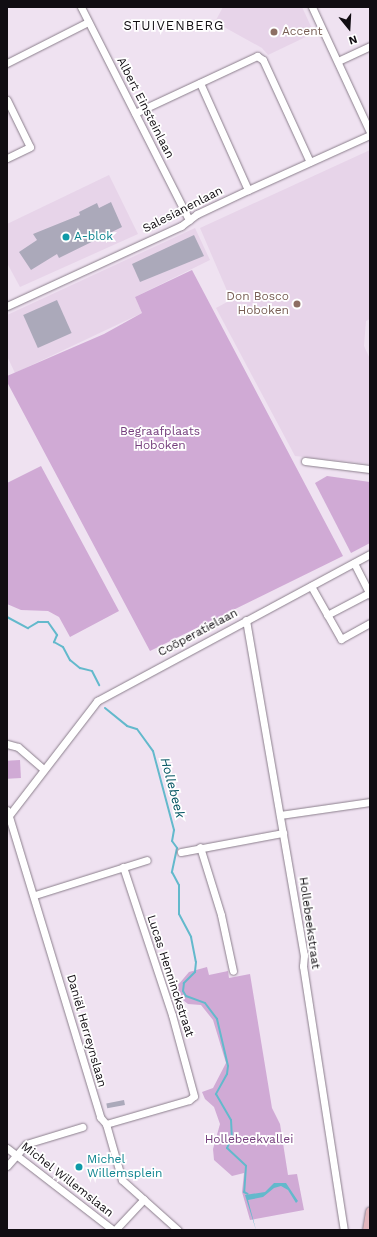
<!DOCTYPE html>
<meta charset="utf-8">
<style>
body{margin:0}
#map{position:relative;width:377px;height:1237px;overflow:hidden;background:#efe2f1;font-family:"Work Sans",sans-serif}
div>[style]{position:absolute}
.built>*{inset:0;background:#e7d4e9}
.green>*{inset:0;background:#d0aad5;transform-origin:0 0}
.water>*{inset:0;background:#63b9cc}
.stream>*{height:2px;margin:-1px;padding:0 1px;transform-origin:1px;border-radius:1px;background:#63b9cc}
.building>*{inset:0;background:#aba9ba;transform-origin:0 0}
.roads{filter:drop-shadow(0 0 1px #8b7f8c) drop-shadow(0 0 1px #8b7f8c)}
.minor>*{height:7px;margin:-3.5px;padding:0 3.5px;transform-origin:3.5px;border-radius:3.5px;background:#fff}
.major>*{height:9px;margin:-4.5px;padding:0 4.5px;transform-origin:4.5px;border-radius:4.5px;background:#e2b5bc}
.dots>*{width:11px;height:11px;translate:-50% -50%;box-sizing:border-box;border:2px solid #fff;border-radius:50%}
span{translate:-50% -50%;white-space:nowrap;text-align:center;line-height:1.15;-webkit-text-stroke:3.5px #fff;paint-order:stroke}
.education-label{font-size:12px;color:#785e54}
.left{translate:0 -50%;text-align:left}
.right{translate:-100% -50%;text-align:right}
.street-label{font-size:12px;color:#110d12}
.culture-label{font-size:12px;color:#0d838f}
.park-label{font-size:12px;color:#743d7c}
.neighbourhood-label{font-size:13px;color:#110d12;letter-spacing:1px}
.water-label{font-size:13px;color:#005260;font-style:italic}
.frame{position:absolute;inset:0;border:8px solid #110d12;pointer-events:none}
.north{position:absolute;left:329px;top:8px;width:40px;height:40px;-webkit-text-stroke:3px #fff;paint-order:stroke;rotate:162deg;font-size:11px;font-weight:700;line-height:16px;text-align:center;color:#110d12}
.north::after{content:'';display:block;margin:auto;width:14px;height:18px;background:#110d12;clip-path:polygon(50% 0,100% 100%,50% 72%,0 100%)}
</style>
<div id="map">
<div class="built">
<div style="clip-path:polygon(223px 7px,302px 7px,314px 33px,268px 55px,262px 48px,215px 22px)"></div>
<div style="clip-path:polygon(370px 150px,370px 319px,366px 321px,364px 346px,370px 359px,370px 464px,295px 456px,216px 308px,231px 300px,200px 228px)"></div>
<div style="clip-path:polygon(109px 175px,138px 234px,20px 287px,7px 263px,7px 224px)"></div>
<div style="clip-path:polygon(195px 228px,210px 260px,135px 297px,142px 313px,15px 373px,7px 356px,7px 315px)"></div>
</div>
<div class="green">
<div style="clip-path:polygon(192px 270px,343px 556px,150px 651px,7px 382px,7px 376px,104px 334px,142px 313px,135px 297px)"></div>
<div style="clip-path:polygon(41px 466px,119px 611px,70px 637px,59px 617px,48px 611px,21px 610px,7px 604px,7px 483px)"></div>
<div style="clip-path:polygon(327px 476px,370px 482px,370px 543px,351px 553px,315px 483px)"></div>
<div style="left:20px;top:760px;width:18px;height:13px;rotate:87deg"></div>
<div style="clip-path:polygon(207px 967px,209px 975px,228px 971px,229px 978px,250px 974px,272px 1108px,280px 1124px,288px 1175px,297px 1174px,304px 1210px,250px 1220px,242px 1192px,244px 1173px,232px 1176px,214px 1160px,213px 1149px,220px 1124px,214px 1107px,205px 1099px,202px 1092px,213px 1088px,226px 1063px,213px 1020px,201px 1005px,188px 1004px,178px 996px,178px 985px,189px 972px)"></div>
</div>
<div class="water">
<div style="clip-path:polygon(274px 1183px,286px 1183px,298px 1201px,296px 1203px,288px 1190px,281px 1186px,274px 1188px,263px 1197px,248px 1200px,256px 1230px,245px 1195px,265px 1192px)"></div>
</div>
<div class="stream">
<div style="left:7px;top:617px;width:24px;rotate:28deg"></div>
<div style="left:28px;top:628px;width:12px;rotate:-31deg"></div>
<div style="left:38px;top:622px;width:10px"></div>
<div style="left:48px;top:622px;width:16px;rotate:55deg"></div>
<div style="left:57px;top:635px;width:8px;rotate:113deg"></div>
<div style="left:54px;top:642px;width:10px;rotate:29deg"></div>
<div style="left:63px;top:647px;width:15px;rotate:62deg"></div>
<div style="left:70px;top:660px;width:13px;rotate:39deg"></div>
<div style="left:80px;top:668px;width:12px;rotate:14deg"></div>
<div style="left:92px;top:671px;width:16px;rotate:63deg"></div>
<div style="left:105px;top:708px;width:28px;rotate:39deg"></div>
<div style="left:127px;top:726px;width:10px;rotate:17deg"></div>
<div style="left:137px;top:729px;width:27px;rotate:54deg"></div>
<div style="left:153px;top:751px;width:82px;rotate:75.1deg"></div>
<div style="left:174px;top:830px;width:11px;rotate:100deg"></div>
<div style="left:172px;top:841px;width:9px;rotate:54deg"></div>
<div style="left:177px;top:848px;width:25px;rotate:102deg"></div>
<div style="left:172px;top:872px;width:15px;rotate:62deg"></div>
<div style="left:179px;top:885px;width:29px;rotate:90deg"></div>
<div style="left:179px;top:914px;width:26px;rotate:62deg"></div>
<div style="left:191px;top:937px;width:25px;rotate:79deg"></div>
<div style="left:196px;top:962px;width:10px;rotate:96deg"></div>
<div style="left:195px;top:972px;width:16px;rotate:135deg"></div>
<div style="left:184px;top:983px;width:8px;rotate:97deg"></div>
<div style="left:183px;top:991px;width:6px;rotate:59deg"></div>
<div style="left:186px;top:996px;width:20px;rotate:20deg"></div>
<div style="left:205px;top:1003px;width:20px;rotate:53deg"></div>
<div style="left:217px;top:1019px;width:48px;rotate:76.8deg"></div>
<div style="left:228px;top:1066px;width:8px;rotate:97deg"></div>
<div style="left:227px;top:1074px;width:23px;rotate:119deg"></div>
<div style="left:216px;top:1094px;width:30px;rotate:60deg"></div>
<div style="left:231px;top:1120px;width:17px;rotate:87deg"></div>
<div style="left:232px;top:1137px;width:12px;rotate:114deg"></div>
<div style="left:227px;top:1148px;width:26px;rotate:43deg"></div>
<div style="left:246px;top:1166px;width:26px;rotate:94deg"></div>
<div style="left:244px;top:1192px;width:4px;rotate:27deg"></div>
</div>
<div class="building">
<div style="clip-path:polygon(111px 202px,122px 227px,59px 258px,57px 254px,31px 270px,19px 252px,37px 240px,33px 234px,80px 215px,79px 212px,97px 203px,99px 208px)"></div>
<div style="clip-path:polygon(194px 235px,204px 256px,140px 282px,132px 264px)"></div>
<div style="left:57px;top:300px;width:36px;height:37px;rotate:66deg"></div>
<div style="left:124px;top:1100px;width:5px;height:18px;rotate:79deg"></div>
</div>
<div class="roads">
<div class="minor">
<div style="left:81px;top:7px;width:239px;rotate:63.1deg"></div>
<div style="left:312px;top:7px;width:138px;rotate:65.1deg"></div>
<div style="left:338px;top:61px;width:35px;rotate:-25deg"></div>
<div style="left:7px;top:63px;width:91px;rotate:-26.8deg"></div>
<div style="left:200px;top:83px;width:117px;rotate:65.8deg"></div>
<div style="left:7px;top:100px;width:52px;rotate:63.9deg"></div>
<div style="left:30px;top:147px;width:25px;rotate:154deg"></div>
<div style="left:135px;top:113px;width:135px;rotate:-25deg"></div>
<div style="left:257px;top:56px;width:7px;rotate:34deg"></div>
<div style="left:263px;top:60px;width:112px;rotate:65.3deg"></div>
<div style="left:7px;top:306px;width:192px;rotate:-24.7deg"></div>
<div style="left:181px;top:226px;width:20px;rotate:-37deg"></div>
<div style="left:197px;top:214px;width:56px;rotate:-25.2deg"></div>
<div style="left:248px;top:190px;width:134px;rotate:-24.3deg"></div>
<div style="left:305px;top:461px;width:65px;rotate:7deg"></div>
<div style="left:354px;top:563px;width:36px;rotate:63deg"></div>
<div style="left:311px;top:586px;width:61px;rotate:60.5deg"></div>
<div style="left:341px;top:639px;width:33px;rotate:-29deg"></div>
<div style="left:327px;top:615px;width:47px;rotate:-27.6deg"></div>
<div style="left:246px;top:620px;width:340px;rotate:80.2deg"></div>
<div style="left:304px;top:955px;width:11px;rotate:95deg"></div>
<div style="left:303px;top:966px;width:267px;rotate:81.2deg"></div>
<div style="left:7px;top:744px;width:11px;rotate:15deg"></div>
<div style="left:18px;top:747px;width:33px;rotate:41deg"></div>
<div style="left:7px;top:810px;width:321px;rotate:73.1deg"></div>
<div style="left:100px;top:1117px;width:9px;rotate:49deg"></div>
<div style="left:106px;top:1124px;width:58px;rotate:74.1deg"></div>
<div style="left:122px;top:1180px;width:75px;rotate:41.8deg"></div>
<div style="left:280px;top:815px;width:91px;rotate:-8.2deg"></div>
<div style="left:7px;top:818px;width:148px;rotate:-52.4deg"></div>
<div style="left:97px;top:701px;width:310px;rotate:-28.3deg"></div>
<div style="left:200px;top:847px;width:71px;rotate:72.8deg"></div>
<div style="left:221px;top:915px;width:57px;rotate:77.9deg"></div>
<div style="left:181px;top:852px;width:104px;rotate:-10.6deg"></div>
<div style="left:35px;top:895px;width:117px;rotate:-17.4deg"></div>
<div style="left:106px;top:1124px;width:86px;rotate:-16.1deg"></div>
<div style="left:189px;top:1100px;width:6px;rotate:-39deg"></div>
<div style="left:194px;top:1096px;width:84px;rotate:-105.2deg"></div>
<div style="left:172px;top:1015px;width:156px;rotate:-108.3deg"></div>
<div style="left:7px;top:1148px;width:134px;rotate:37.7deg"></div>
<div style="left:7px;top:1166px;width:29px;rotate:-49deg"></div>
<div style="left:26px;top:1144px;width:59px;rotate:-16.9deg"></div>
<div style="left:115px;top:1230px;width:42px;rotate:-46.9deg"></div>
</div>
<div class="major">
<div style="left:367px;top:1230px;width:19px;rotate:-81deg"></div>
</div>
</div>
<div class="dots">
<div style="left:274px;top:32px;background:#8d6e63"></div>
<div style="left:66px;top:237px;background:#0f9aa8"></div>
<div style="left:297px;top:304px;background:#8d6e63"></div>
<div style="left:79px;top:1167px;background:#0f9aa8"></div>
</div>
<div class="education-label">
<span class="left" style="left:282px;top:32px">Accent</span>
<span class="right" style="left:289px;top:304px">Don Bosco<br>Hoboken</span>
</div>
<div class="street-label">
<span style="left:145px;top:108px;rotate:63deg">Albert Einsteinlaan</span>
<span style="left:183px;top:210px;rotate:-27deg">Salesianenlaan</span>
<span style="left:198px;top:633px;rotate:-28deg">Coöperatielaan</span>
<span style="left:309px;top:923px;rotate:82deg">Hollebeekstraat</span>
<span style="left:170px;top:976px;rotate:72deg">Lucas Henninckstraat</span>
<span style="left:86px;top:1031px;rotate:74deg">Daniël Herreynslaan</span>
<span style="left:67px;top:1180px;rotate:38deg">Michel Willemslaan</span>
</div>
<div class="culture-label">
<span class="left" style="left:74px;top:237px">A-blok</span>
<span class="left" style="left:87px;top:1167px">Michel<br>Willemsplein</span>
</div>
<div class="park-label">
<span style="left:160px;top:439px">Begraafplaats<br>Hoboken</span>
<span style="left:249px;top:1140px">Hollebeekvallei</span>
</div>
<div class="neighbourhood-label">
<span style="left:174px;top:26px">STUIVENBERG</span>
</div>
<div class="water-label">
<span style="left:172px;top:788px;rotate:75deg">Hollebeek</span>
</div>
<div class="frame"></div>
<div class="north">N</div>
</div>
